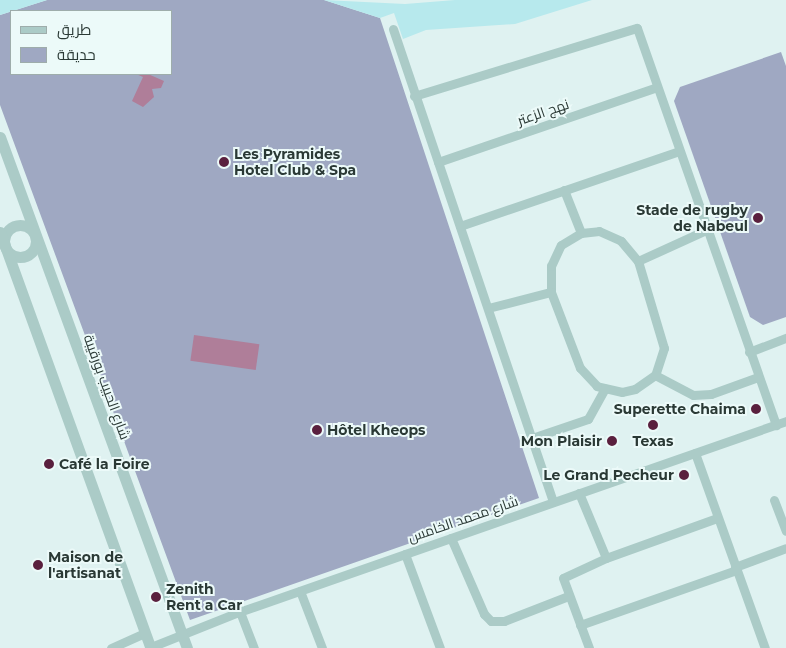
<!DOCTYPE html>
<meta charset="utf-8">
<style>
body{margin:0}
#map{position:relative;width:786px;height:648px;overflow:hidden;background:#dff2f1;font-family:Montserrat,Cairo,sans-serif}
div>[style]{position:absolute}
.green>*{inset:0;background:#9fa8c2}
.sand>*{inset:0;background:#b7e9ed}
.water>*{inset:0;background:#af7e99;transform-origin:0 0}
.minor>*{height:9px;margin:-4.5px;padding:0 4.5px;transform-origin:4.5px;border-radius:4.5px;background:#abcbc7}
.tertiary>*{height:11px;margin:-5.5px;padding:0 5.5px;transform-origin:5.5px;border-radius:5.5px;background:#abcbc7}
.tertiary>.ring{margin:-5.5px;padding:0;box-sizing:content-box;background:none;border:11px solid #abcbc7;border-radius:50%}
.dots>*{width:14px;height:14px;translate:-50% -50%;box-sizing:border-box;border:2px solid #ecfaf9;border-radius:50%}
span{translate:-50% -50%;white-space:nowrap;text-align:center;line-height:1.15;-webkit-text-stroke:4px #ecfaf9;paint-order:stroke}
.street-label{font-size:14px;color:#2a3935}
.poi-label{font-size:14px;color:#2a3935;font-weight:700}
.left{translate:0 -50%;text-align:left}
.right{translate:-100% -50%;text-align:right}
.legend{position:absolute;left:10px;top:10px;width:162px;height:65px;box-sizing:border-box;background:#ecfaf9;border:1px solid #9eadab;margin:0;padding:6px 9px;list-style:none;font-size:15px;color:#2a3935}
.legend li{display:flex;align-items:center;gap:10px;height:25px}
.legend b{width:25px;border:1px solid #9eadab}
</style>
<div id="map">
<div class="green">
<div style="clip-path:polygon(evenodd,47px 0,324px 0,380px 18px,539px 498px,190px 620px,0 105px,0 15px,47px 0,11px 11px,171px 11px,171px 74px,11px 74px,11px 11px)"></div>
<div style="clip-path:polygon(781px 52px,786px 66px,786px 317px,763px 325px,750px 317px,674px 101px,680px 87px)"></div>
</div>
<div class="sand">
<div style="clip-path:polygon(0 0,47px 0,0 15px)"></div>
<div style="clip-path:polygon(324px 0,405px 4px,455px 0,592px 0,515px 24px,426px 30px,403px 39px,394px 13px,380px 18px)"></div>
</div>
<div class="water">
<div style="clip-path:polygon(136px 74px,148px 74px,164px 81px,161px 88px,152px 89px,154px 97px,143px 107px,132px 101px,143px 77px)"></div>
<div style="left:194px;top:335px;width:66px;height:26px;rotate:8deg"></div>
</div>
<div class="minor">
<div style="left:393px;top:29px;width:499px;rotate:71.3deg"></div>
<div style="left:414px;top:96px;width:233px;rotate:-17deg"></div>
<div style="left:637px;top:28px;width:421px;rotate:70.7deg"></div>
<div style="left:438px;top:162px;width:231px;rotate:-18.9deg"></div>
<div style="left:564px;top:190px;width:46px;rotate:68.4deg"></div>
<div style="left:460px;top:226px;width:231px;rotate:-18.9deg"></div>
<div style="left:599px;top:231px;width:24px;rotate:24deg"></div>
<div style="left:621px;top:241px;width:26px;rotate:50deg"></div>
<div style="left:638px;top:261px;width:91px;rotate:73.4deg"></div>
<div style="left:664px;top:348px;width:28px;rotate:108deg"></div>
<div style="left:655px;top:375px;width:24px;rotate:145deg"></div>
<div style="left:635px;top:389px;width:13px;rotate:167deg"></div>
<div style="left:622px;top:392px;width:26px;rotate:-167deg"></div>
<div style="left:597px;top:386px;width:25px;rotate:-133deg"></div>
<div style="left:580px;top:368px;width:81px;rotate:-110.9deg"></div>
<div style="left:551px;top:292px;width:26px;rotate:-90deg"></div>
<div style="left:551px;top:266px;width:23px;rotate:-65deg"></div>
<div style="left:561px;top:245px;width:23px;rotate:-31deg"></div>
<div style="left:581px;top:233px;width:18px;rotate:-6deg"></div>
<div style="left:638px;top:261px;width:75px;rotate:-24.5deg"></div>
<div style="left:488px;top:308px;width:65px;rotate:-14.3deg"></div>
<div style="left:749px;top:352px;width:40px;rotate:-21deg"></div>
<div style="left:655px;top:375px;width:43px;rotate:27.8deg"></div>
<div style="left:693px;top:395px;width:18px;rotate:-3deg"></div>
<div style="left:711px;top:394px;width:50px;rotate:-19.9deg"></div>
<div style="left:532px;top:438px;width:59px;rotate:-18.7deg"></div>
<div style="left:588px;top:419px;width:35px;rotate:-61deg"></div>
<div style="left:695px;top:453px;width:207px;rotate:70.3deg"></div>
<div style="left:579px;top:493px;width:70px;rotate:67.4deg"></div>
<div style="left:606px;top:558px;width:47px;rotate:155.1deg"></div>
<div style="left:563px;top:578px;width:75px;rotate:69.6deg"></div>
<div style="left:774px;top:500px;width:33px;rotate:69deg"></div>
<div style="left:451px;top:538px;width:83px;rotate:66.5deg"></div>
<div style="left:484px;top:614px;width:10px;rotate:45deg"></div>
<div style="left:491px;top:621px;width:13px"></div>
<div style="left:504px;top:621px;width:69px;rotate:-21.3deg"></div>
<div style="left:405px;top:554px;width:100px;rotate:69.6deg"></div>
<div style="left:606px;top:558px;width:118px;rotate:-19.8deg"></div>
<div style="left:735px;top:567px;width:54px;rotate:-20.4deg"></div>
<div style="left:300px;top:591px;width:61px;rotate:68.9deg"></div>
<div style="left:240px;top:612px;width:39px;rotate:69deg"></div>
<div style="left:580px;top:625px;width:165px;rotate:-19.4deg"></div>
<div style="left:151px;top:647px;width:92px;rotate:-21.8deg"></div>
<div style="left:236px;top:613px;width:583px;rotate:-19.24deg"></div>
<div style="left:111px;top:648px;width:37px;rotate:-24deg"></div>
</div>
<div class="tertiary">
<div style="left:0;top:137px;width:544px;rotate:69.9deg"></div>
<div class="ring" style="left:4px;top:225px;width:21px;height:21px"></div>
<div style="left:0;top:232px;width:443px;rotate:70.1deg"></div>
</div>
<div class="dots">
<div style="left:224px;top:162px;background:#5a203e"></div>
<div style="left:758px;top:218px;background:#5a203e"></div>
<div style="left:756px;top:409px;background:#5a203e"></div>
<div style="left:653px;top:425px;background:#5a203e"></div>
<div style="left:317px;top:430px;background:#5a203e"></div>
<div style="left:612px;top:441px;background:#5a203e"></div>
<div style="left:49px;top:464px;background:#5a203e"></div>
<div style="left:684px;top:475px;background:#5a203e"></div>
<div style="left:38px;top:565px;background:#5a203e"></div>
<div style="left:156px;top:597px;background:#5a203e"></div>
</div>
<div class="street-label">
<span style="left:543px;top:112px;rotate:-19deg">نهج الزعتر</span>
<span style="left:107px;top:387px;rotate:70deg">شارع الحبيب بورقيبة</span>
<span style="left:463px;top:519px;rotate:-19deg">شارع محمد الخامس</span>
</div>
<div class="poi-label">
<span class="left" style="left:234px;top:162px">Les Pyramides<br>Hotel Club &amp; Spa</span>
<span class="right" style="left:748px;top:218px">Stade de rugby<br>de Nabeul</span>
<span class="right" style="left:746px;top:409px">Superette Chaima</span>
<span class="left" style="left:327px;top:430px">Hôtel Kheops</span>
<span class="right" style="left:602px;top:441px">Mon Plaisir</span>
<span style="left:653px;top:441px">Texas</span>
<span class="left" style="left:59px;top:464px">Café la Foire</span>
<span class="right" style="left:674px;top:475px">Le Grand Pecheur</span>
<span class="left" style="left:48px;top:565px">Maison de<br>l'artisanat</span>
<span class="left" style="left:166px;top:597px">Zenith<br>Rent a Car</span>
</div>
<ul class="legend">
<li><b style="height:6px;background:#abcbc7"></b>طريق</li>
<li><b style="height:14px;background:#9fa8c2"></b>حديقة</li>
</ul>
</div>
